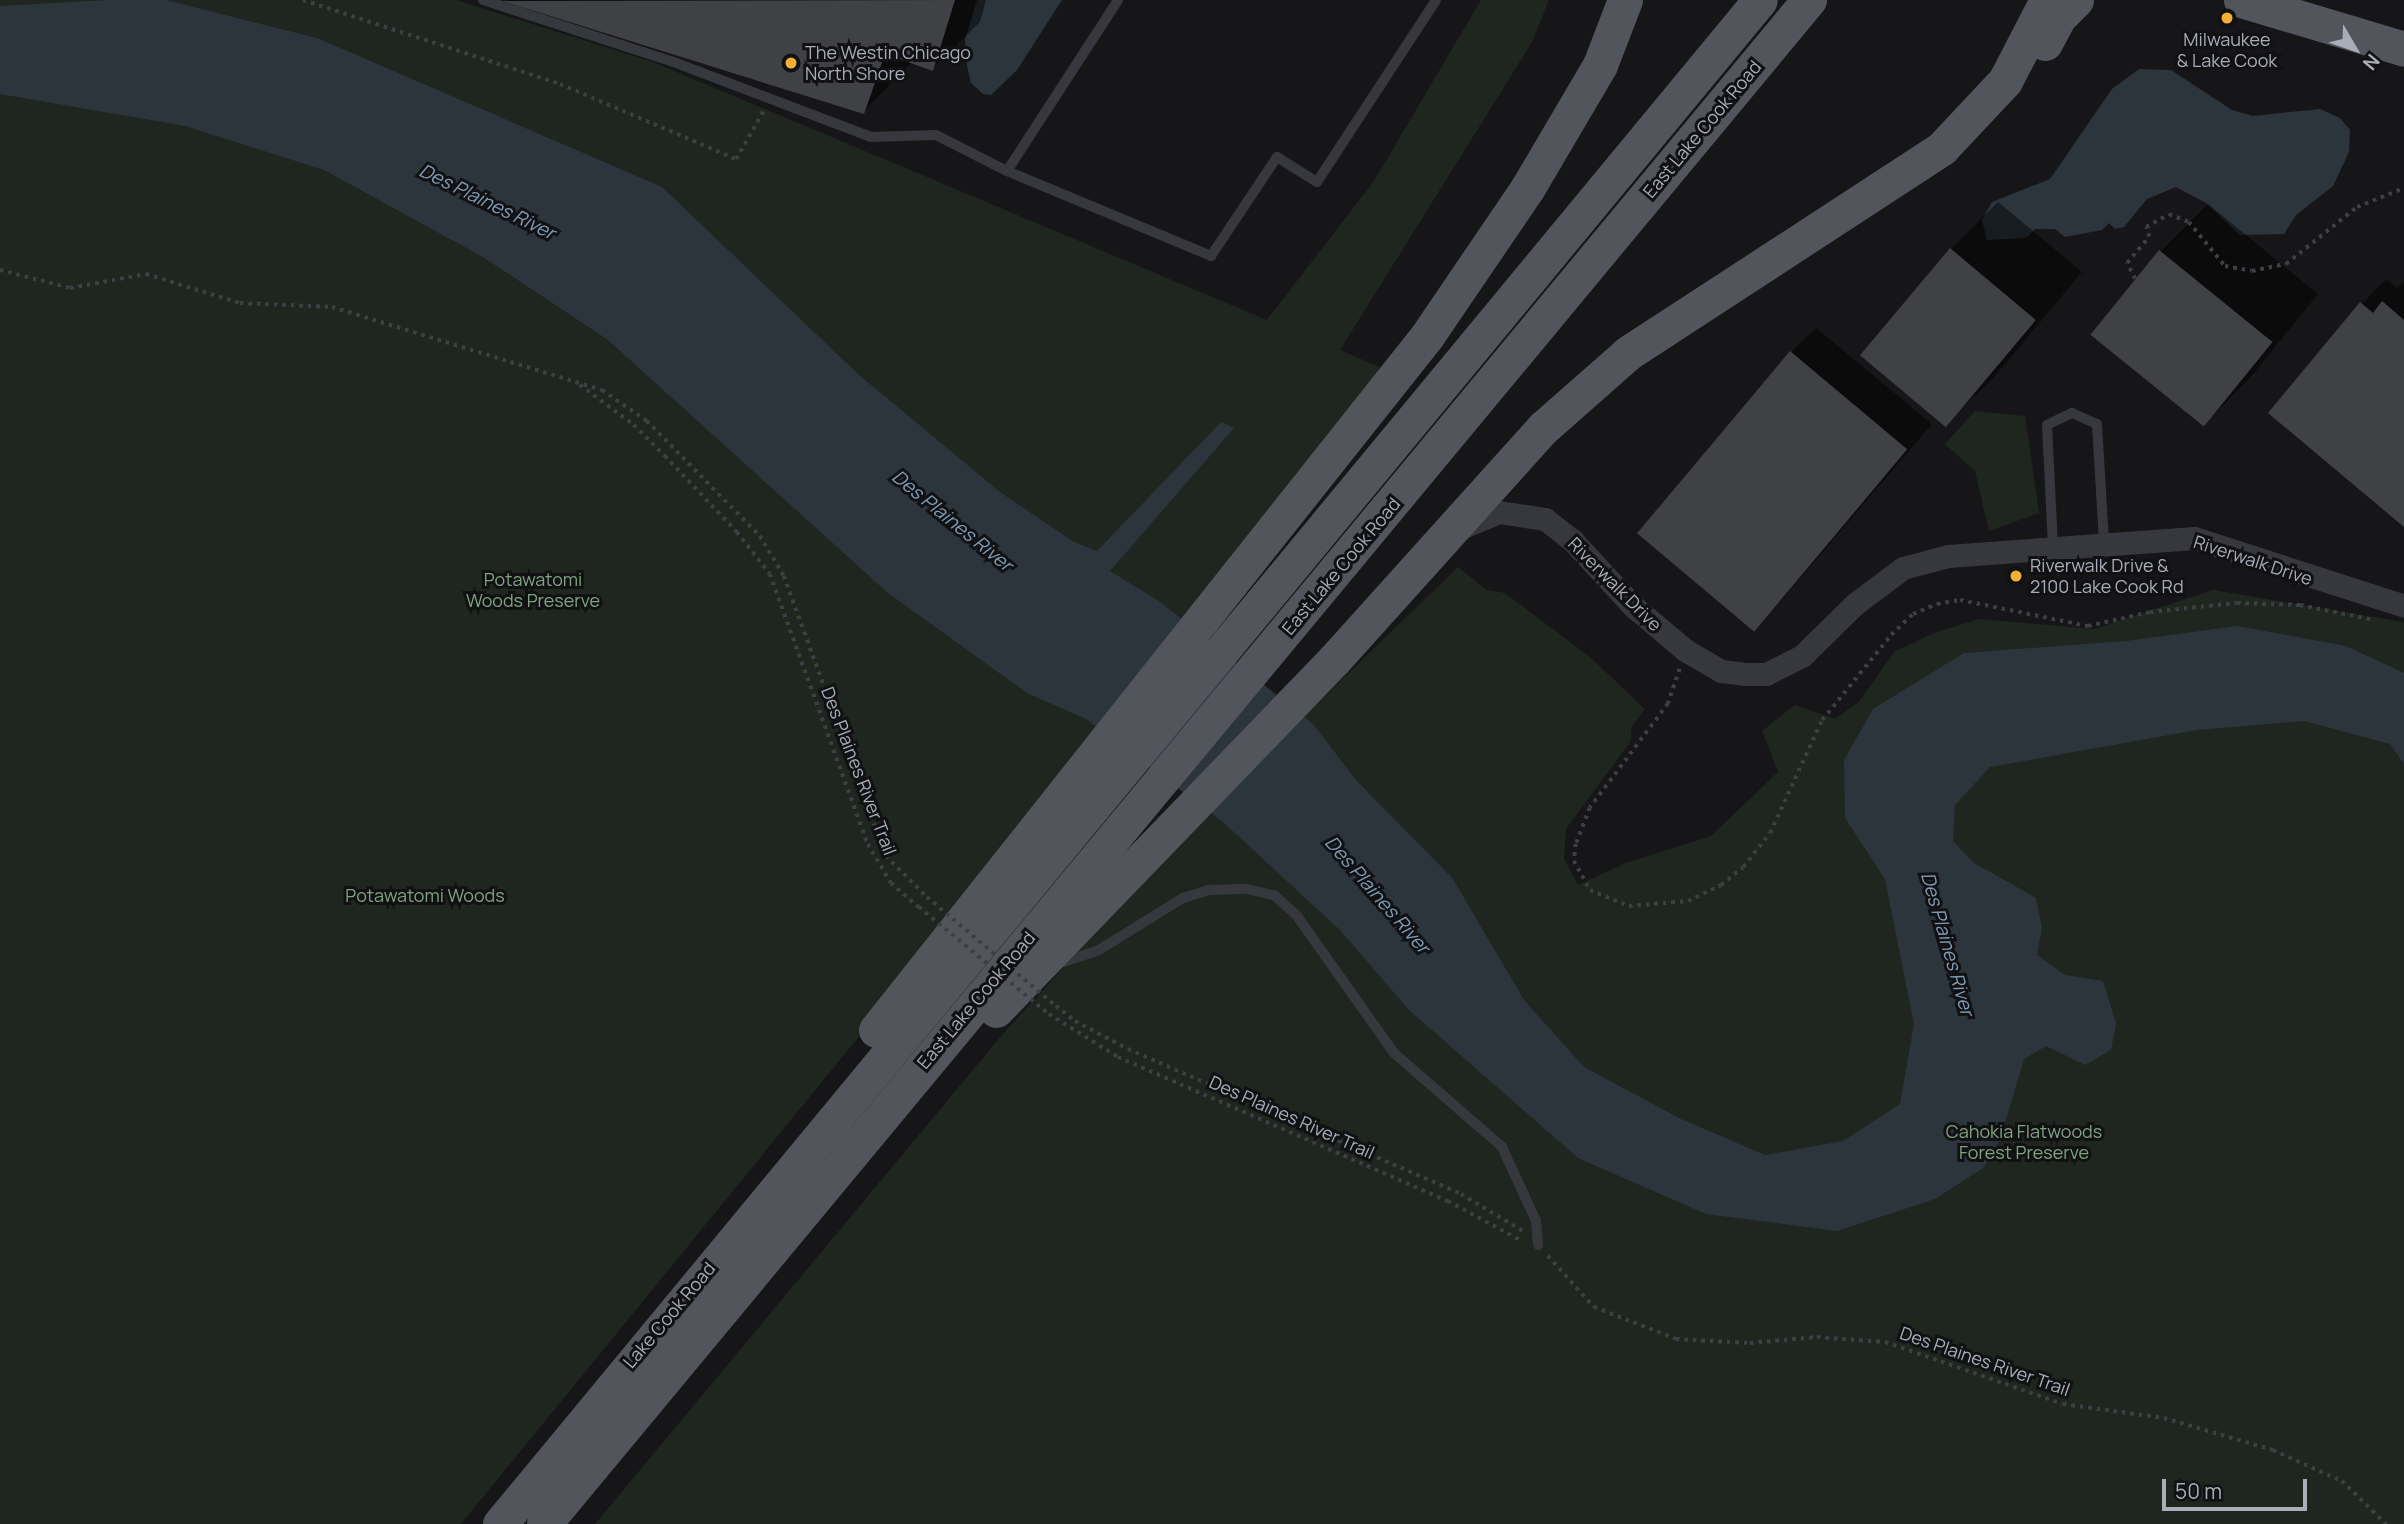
<!DOCTYPE html>
<style>
body{margin:0}
#map{position:relative;width:2404px;height:1524px;overflow:hidden;background:#161618;font-family:Manrope,sans-serif}
div>[style]{position:absolute}
.green>*{inset:0;background:#1e261f}
.water>*{inset:0;background:#2c353c}
.shadow>*{inset:0;background:#0007}
.building>*{inset:0;background:#404145;transform-origin:0 0}
.path>*{height:3.5px;margin-top:-1.75px;transform-origin:0;background:repeating-linear-gradient(90deg,#3d3f44 0 3.5px,transparent 0 8.5px)}
.service>*{height:10px;margin:-5px;padding:0 5px;transform-origin:5px;border-radius:5px;background:#37383d}
.minor>*{height:23px;margin:-11.5px;padding:0 11.5px;transform-origin:11.5px;border-radius:11.5px;background:#37383d}
.primary>*{height:35px;margin:-17.5px;padding:0 17.5px;transform-origin:17.5px;border-radius:17.5px;background:#53555c}
.path-bridge>*{height:3.5px;margin-top:-1.75px;transform-origin:0;background:repeating-linear-gradient(90deg,#3d3f44 0 3.5px,transparent 0 8.5px)}
.dots>*{width:19px;height:19px;translate:-50% -50%;box-sizing:border-box;border:4px solid #111113;border-radius:50%}
span{translate:-50% -50%;white-space:nowrap;text-align:center;line-height:1.15;-webkit-text-stroke:6px #111113;paint-order:stroke}
.poi-label{font-size:18px;color:#a8adb8}
.left{translate:0 -50%;text-align:left}
.street-label{font-size:18px;color:#a8adb8}
.park-label{font-size:18px;color:#7fa381}
.water-label{font-size:19px;color:#7f9bb3;font-style:italic}
.north{position:absolute;left:2320px;top:14px;width:70px;height:70px;-webkit-text-stroke:5px #111113;paint-order:stroke;rotate:129deg;font-size:19px;font-weight:700;line-height:28px;text-align:center;color:#a8adb8}
.north::after{content:'';display:block;margin:auto;width:24px;height:32px;background:#a8adb8;clip-path:polygon(50% 0,100% 100%,50% 72%,0 100%)}
.scale{position:absolute;left:2162px;top:1479px;width:145px;height:32px;box-sizing:border-box;border:4px solid #a8adb8;border-top:0;padding-left:9px;font-size:21px;line-height:24px;white-space:nowrap;color:#a8adb8;-webkit-text-stroke:5px #111113;paint-order:stroke}
</style>
<div id="map">
<div class="green">
<div style="clip-path:polygon(0 0,456px 0,653px 62px,1267px 320px,1374px 181px,1481px 0,1549px 0,1532px 42px,1340px 350px,1389px 371px,937px 941px,461px 1524px,0 1524px)"></div>
<div style="clip-path:polygon(1975px 411px,2025px 416px,2039px 513px,1989px 531px,1975px 471px,1945px 444px)"></div>
<div style="clip-path:polygon(1458px 567px,1487px 590px,1505px 593px,1590px 657px,1645px 709px,1631px 728px,1631px 741px,1566px 829px,1564px 859px,1578px 885px,1626px 863px,1711px 836px,1778px 772px,1762px 731px,1795px 705px,1835px 719px,1859px 702px,1894px 652px,1934px 633px,1979px 619px,2094px 629px,2213px 590px,2404px 622px,2404px 1524px,595px 1524px,1002px 1035px,1195px 822px)"></div>
</div>
<div class="water">
<div style="clip-path:polygon(109px 0,166px 0,317px 38px,662px 187px,858px 374px,1000px 492px,1074px 542px,1097px 551px,1221px 422px,1234px 428px,1110px 571px,1159px 601px,1313px 724px,1356px 780px,1453px 879px,1524px 1000px,1584px 1067px,1679px 1118px,1765px 1155px,1843px 1141px,1900px 1104px,1914px 1024px,1885px 879px,1845px 818px,1844px 760px,1873px 709px,1964px 653px,2126px 641px,2237px 626px,2346px 646px,2404px 673px,2404px 764px,2390px 744px,2304px 721px,2197px 730px,1990px 767px,1955px 805px,1953px 841px,1974px 863px,2036px 898px,2042px 928px,2037px 955px,2065px 975px,2103px 981px,2116px 1023px,2111px 1050px,2085px 1065px,2046px 1046px,2024px 1059px,2000px 1140px,1983px 1168px,1935px 1199px,1837px 1231px,1706px 1214px,1578px 1158px,1409px 1010px,1340px 930px,1223px 822px,1086px 719px,1027px 693px,888px 593px,608px 340px,483px 257px,324px 170px,185px 126px,0 94px,0 6px)"></div>
<div style="clip-path:polygon(977px 0,1062px 0,1017px 70px,991px 95px,983px 94px,971px 83px,967px 66px,965px 40px)"></div>
<div style="clip-path:polygon(2139px 69px,2171px 70px,2232px 110px,2253px 116px,2320px 109px,2340px 118px,2350px 130px,2349px 152px,2333px 186px,2296px 215px,2284px 234px,2240px 235px,2206px 203px,2176px 187px,2147px 199px,2124px 227px,2115px 229px,2109px 223px,2102px 230px,2065px 237px,2055px 229px,2035px 229px,2026px 238px,1987px 240px,1982px 220px,1992px 202px,2050px 179px,2112px 89px)"></div>
</div>
<div class="shadow">
<div style="clip-path:polygon(506px 0,986px 0,980px 22px,932px 69px,912px 62px,863px 112px)"></div>
<div style="clip-path:polygon(1998px 202px,2082px 272px,1995px 376px,1947px 423px,1951px 249px)"></div>
<div style="clip-path:polygon(2208px 204px,2318px 294px,2250px 378px,2203px 425px,2092px 334px,2161px 251px)"></div>
<div style="clip-path:polygon(2386px 279px,2397px 288px,2404px 282px,2404px 525px,2362px 304px)"></div>
<div style="clip-path:polygon(1816px 328px,1932px 424px,1756px 630px,1791px 352px)"></div>
</div>
<div class="building">
<div style="clip-path:polygon(955px 0,933px 71px,885px 54px,864px 114px,502px 1px)"></div>
<div style="left:1950px;top:248px;width:112px;height:140px;rotate:40deg"></div>
<div style="left:2159px;top:250px;width:146px;height:109px;rotate:39deg"></div>
<div style="clip-path:polygon(2382px 301px,2404px 320px,2404px 527px,2268px 413px,2360px 302px,2373px 313px)"></div>
<div style="left:1790px;top:351px;width:153px;height:238px;rotate:40deg"></div>
</div>
<div class="path">
<div style="left:303px;top:0;width:270px;rotate:18.1deg"></div>
<div style="left:560px;top:84px;width:191px;rotate:23.1deg"></div>
<div style="left:736px;top:159px;width:56px;rotate:-60.3deg"></div>
<div style="left:0;top:270px;width:72px;rotate:14.4deg"></div>
<div style="left:70px;top:288px;width:77px;rotate:-10.4deg"></div>
<div style="left:146px;top:274px;width:98px;rotate:17.1deg"></div>
<div style="left:240px;top:303px;width:92px;rotate:2.5deg"></div>
<div style="left:332px;top:307px;width:282px;rotate:17.1deg"></div>
<div style="left:602px;top:390px;width:55px;rotate:34.6deg"></div>
<div style="left:647px;top:421px;width:161px;rotate:45.5deg"></div>
<div style="left:760px;top:536px;width:47px;rotate:59deg"></div>
<div style="left:784px;top:576px;width:298px;rotate:70deg"></div>
<div style="left:886px;top:856px;width:58px;rotate:45deg"></div>
<div style="left:2135px;top:279px;width:18px;rotate:-117deg"></div>
<div style="left:2127px;top:263px;width:34px;rotate:-50deg"></div>
<div style="left:2149px;top:237px;width:10px;rotate:-107deg"></div>
<div style="left:2146px;top:227px;width:26px;rotate:-29deg"></div>
<div style="left:2169px;top:214px;width:22px;rotate:22deg"></div>
<div style="left:2189px;top:222px;width:57px;rotate:50.7deg"></div>
<div style="left:2225px;top:266px;width:27px;rotate:10deg"></div>
<div style="left:2252px;top:271px;width:35px;rotate:-12deg"></div>
<div style="left:2286px;top:264px;width:91px;rotate:-38.8deg"></div>
<div style="left:2357px;top:207px;width:51px;rotate:-22deg"></div>
<div style="left:580px;top:385px;width:67px;rotate:36.5deg"></div>
<div style="left:634px;top:425px;width:44px;rotate:45deg"></div>
<div style="left:665px;top:456px;width:105px;rotate:46.5deg"></div>
<div style="left:737px;top:532px;width:53px;rotate:51.8deg"></div>
<div style="left:770px;top:574px;width:287px;rotate:70.1deg"></div>
<div style="left:868px;top:844px;width:45px;rotate:59.5deg"></div>
<div style="left:891px;top:883px;width:37px;rotate:41deg"></div>
<div style="left:1680px;top:669px;width:37px;rotate:109deg"></div>
<div style="left:1668px;top:704px;width:130px;rotate:126.9deg"></div>
<div style="left:1590px;top:808px;width:39px;rotate:111deg"></div>
<div style="left:1576px;top:844px;width:17px;rotate:97deg"></div>
<div style="left:1574px;top:861px;width:33px;rotate:61deg"></div>
<div style="left:1590px;top:890px;width:42px;rotate:22.3deg"></div>
<div style="left:1629px;top:906px;width:59px;rotate:-4.8deg"></div>
<div style="left:1688px;top:901px;width:37px;rotate:-26deg"></div>
<div style="left:1721px;top:885px;width:28px;rotate:-39deg"></div>
<div style="left:1743px;top:867px;width:43px;rotate:-51.5deg"></div>
<div style="left:1770px;top:833px;width:124px;rotate:-65.3deg"></div>
<div style="left:1822px;top:720px;width:109px;rotate:-50.9deg"></div>
<div style="left:1891px;top:635px;width:30px;rotate:-44deg"></div>
<div style="left:1913px;top:614px;width:26px;rotate:-23deg"></div>
<div style="left:1937px;top:604px;width:23px;rotate:-10deg"></div>
<div style="left:1960px;top:600px;width:131px;rotate:11.5deg"></div>
<div style="left:2088px;top:626px;width:64px;rotate:-12.7deg"></div>
<div style="left:2150px;top:612px;width:87px;rotate:-5.9deg"></div>
<div style="left:2237px;top:603px;width:63px;rotate:1.8deg"></div>
<div style="left:2300px;top:605px;width:76px;rotate:11.5deg"></div>
<div style="left:1056px;top:1006px;width:24px;rotate:38deg"></div>
<div style="left:1075px;top:1021px;width:60px;rotate:27.8deg"></div>
<div style="left:1128px;top:1049px;width:363px;rotate:23.5deg"></div>
<div style="left:1461px;top:1194px;width:72px;rotate:30.8deg"></div>
<div style="left:1049px;top:1014px;width:81px;rotate:31.9deg"></div>
<div style="left:1118px;top:1057px;width:360px;rotate:23.6deg"></div>
<div style="left:1448px;top:1201px;width:84px;rotate:28.4deg"></div>
<div style="left:1548px;top:1256px;width:69px;rotate:48deg"></div>
<div style="left:1594px;top:1307px;width:88px;rotate:21.3deg"></div>
<div style="left:1676px;top:1339px;width:74px;rotate:3.1deg"></div>
<div style="left:1750px;top:1343px;width:67px;rotate:-5.1deg"></div>
<div style="left:1817px;top:1337px;width:68px;rotate:4.2deg"></div>
<div style="left:1885px;top:1342px;width:188px;rotate:19.2deg"></div>
<div style="left:2063px;top:1404px;width:102px;rotate:7.9deg"></div>
<div style="left:2164px;top:1418px;width:114px;rotate:16.4deg"></div>
<div style="left:2273px;top:1450px;width:76px;rotate:24.2deg"></div>
<div style="left:2342px;top:1481px;width:62px;rotate:44.3deg"></div>
</div>
<div class="service">
<div style="left:483px;top:0;width:198px;rotate:18deg"></div>
<div style="left:671px;top:61px;width:214px;rotate:20.8deg"></div>
<div style="left:871px;top:137px;width:65px;rotate:-1.8deg"></div>
<div style="left:936px;top:135px;width:80px;rotate:26.9deg"></div>
<div style="left:1007px;top:171px;width:221px;rotate:22.6deg"></div>
<div style="left:1211px;top:256px;width:119px;rotate:-56.3deg"></div>
<div style="left:1277px;top:157px;width:47px;rotate:32deg"></div>
<div style="left:1317px;top:182px;width:217px;rotate:-56.8deg"></div>
<div style="left:1007px;top:171px;width:204px;rotate:-57deg"></div>
<div style="left:2053px;top:547px;width:122px;rotate:-92.8deg"></div>
<div style="left:2047px;top:425px;width:28px;rotate:-26deg"></div>
<div style="left:2072px;top:413px;width:27px;rotate:24deg"></div>
<div style="left:2097px;top:424px;width:118px;rotate:86.6deg"></div>
<div style="left:1051px;top:966px;width:51px;rotate:-18.4deg"></div>
<div style="left:1099px;top:950px;width:99px;rotate:-31.8deg"></div>
<div style="left:1183px;top:898px;width:27px;rotate:-17deg"></div>
<div style="left:1209px;top:890px;width:38px;rotate:-2deg"></div>
<div style="left:1247px;top:889px;width:28px;rotate:13deg"></div>
<div style="left:1274px;top:895px;width:31px;rotate:42deg"></div>
<div style="left:1297px;top:916px;width:168px;rotate:54.7deg"></div>
<div style="left:1394px;top:1053px;width:143px;rotate:41deg"></div>
<div style="left:1502px;top:1147px;width:81px;rotate:65.3deg"></div>
<div style="left:1536px;top:1221px;width:24px;rotate:85deg"></div>
</div>
<div class="minor">
<div style="left:1460px;top:528px;width:42px;rotate:-22.3deg"></div>
<div style="left:1499px;top:512px;width:47px;rotate:8.7deg"></div>
<div style="left:1545px;top:519px;width:36px;rotate:38deg"></div>
<div style="left:1573px;top:541px;width:90px;rotate:47.3deg"></div>
<div style="left:1634px;top:607px;width:67px;rotate:40.1deg"></div>
<div style="left:1685px;top:650px;width:42px;rotate:30.3deg"></div>
<div style="left:1721px;top:671px;width:24px;rotate:7deg"></div>
<div style="left:1745px;top:674px;width:21px"></div>
<div style="left:1766px;top:674px;width:40px;rotate:-26.6deg"></div>
<div style="left:1802px;top:656px;width:74px;rotate:-44.5deg"></div>
<div style="left:1855px;top:604px;width:60px;rotate:-36.9deg"></div>
<div style="left:1903px;top:568px;width:47px;rotate:-14.9deg"></div>
<div style="left:1948px;top:556px;width:247px;rotate:-4.2deg"></div>
<div style="left:2194px;top:538px;width:221px;rotate:17.9deg"></div>
</div>
<div class="primary">
<div style="left:2241px;top:0;width:170px;rotate:16.7deg"></div>
<div style="left:2045px;top:43px;width:30px;rotate:-62deg"></div>
<div style="left:2059px;top:17px;width:24px;rotate:-45deg"></div>
<div style="left:996px;top:1010px;width:487px;rotate:-46deg"></div>
<div style="left:1334px;top:660px;width:312px;rotate:-48deg"></div>
<div style="left:1543px;top:428px;width:113px;rotate:-41.4deg"></div>
<div style="left:1628px;top:353px;width:375px;rotate:-33.1deg"></div>
<div style="left:1942px;top:148px;width:92px;rotate:-46.8deg"></div>
<div style="left:2005px;top:81px;width:91px;rotate:-62.6deg"></div>
<div style="left:876px;top:1030px;width:886px;rotate:-51.55deg"></div>
<div style="left:1427px;top:336px;width:178px;rotate:-55.8deg"></div>
<div style="left:1527px;top:189px;width:144px;rotate:-59.5deg"></div>
<div style="left:1600px;top:65px;width:70px;rotate:-69deg"></div>
<div style="left:500px;top:1524px;width:1977px;rotate:-50.42deg"></div>
<div style="left:544px;top:1524px;width:1981px;rotate:-50.31deg"></div>
</div>
<div class="path-bridge">
<div style="left:927px;top:897px;width:169px;rotate:40.2deg"></div>
<div style="left:919px;top:907px;width:168px;rotate:39.5deg"></div>
</div>
<div class="dots">
<div style="left:2227px;top:18px;background:#f2b134"></div>
<div style="left:791px;top:63px;background:#f2b134"></div>
<div style="left:2016px;top:576px;background:#f2b134"></div>
</div>
<div class="poi-label">
<span style="left:2227px;top:50px">Milwaukee<br>&amp; Lake Cook</span>
<span class="left" style="left:805px;top:63px">The Westin Chicago<br>North Shore</span>
<span class="left" style="left:2030px;top:576px">Riverwalk Drive &amp;<br>2100 Lake Cook Rd</span>
</div>
<div class="street-label">
<span style="left:1702px;top:129px;rotate:-50deg">East Lake Cook Road</span>
<span style="left:2253px;top:560px;rotate:18deg">Riverwalk Drive</span>
<span style="left:1341px;top:566px;rotate:-50deg">East Lake Cook Road</span>
<span style="left:1615px;top:584px;rotate:45deg">Riverwalk Drive</span>
<span style="left:859px;top:771px;rotate:69deg">Des Plaines River Trail</span>
<span style="left:976px;top:1000px;rotate:-50deg">East Lake Cook Road</span>
<span style="left:1292px;top:1117px;rotate:24deg">Des Plaines River Trail</span>
<span style="left:669px;top:1315px;rotate:-50deg">Lake Cook Road</span>
<span style="left:1985px;top:1361px;rotate:19deg">Des Plaines River Trail</span>
</div>
<div class="park-label">
<span style="left:533px;top:590px">Potawatomi<br>Woods Preserve</span>
<span style="left:425px;top:895px">Potawatomi Woods</span>
<span style="left:2024px;top:1142px">Cahokia Flatwoods<br>Forest Preserve</span>
</div>
<div class="water-label">
<span style="left:487px;top:202px;rotate:26deg">Des Plaines River</span>
<span style="left:952px;top:521px;rotate:39deg">Des Plaines River</span>
<span style="left:1377px;top:895px;rotate:49deg">Des Plaines River</span>
<span style="left:1947px;top:944px;rotate:74deg">Des Plaines River</span>
</div>
<div class="north">N</div>
<div class="scale">50 m</div>
</div>
